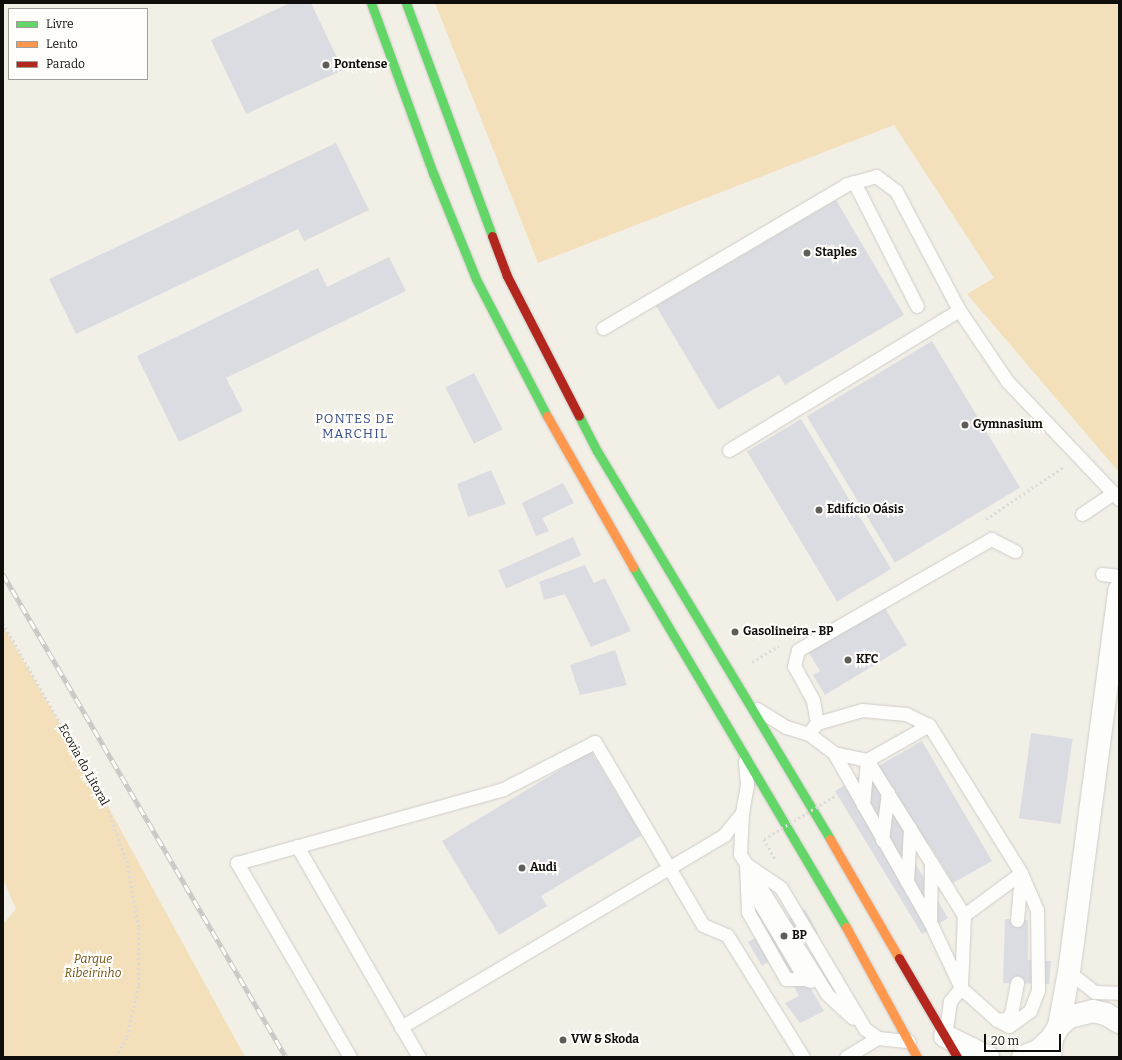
<!DOCTYPE html>
<meta charset="utf-8">
<style>
body{margin:0}
#map{position:relative;width:1122px;height:1060px;overflow:hidden;background:#f2efe7;font-family:Bitter,serif}
div>[style]{position:absolute}
.green>*{inset:0;background:#f3e0ba}
.building>*{inset:0;background:#dadce1;transform-origin:0 0}
.path>*{height:2.5px;margin-top:-1.25px;transform-origin:0;background:repeating-linear-gradient(90deg,#dbdad8 0 2px,transparent 0 5px)}
.roads{filter:drop-shadow(0 0 1px #ceccc7) drop-shadow(0 0 1px #ceccc7)}
.lane>*{height:13px;margin:-6.5px;padding:0 6.5px;transform-origin:6.5px;border-radius:6.5px;background:#fdfdfb}
.street>*{height:22px;margin:-11px;padding:0 11px;transform-origin:11px;border-radius:11px;background:#fdfdfb}
.fast>*{height:9px;margin:-4.5px;padding:0 4.5px;transform-origin:4.5px;border-radius:4.5px;background:#63d668}
.slow>*{height:9px;margin:-4.5px;padding:0 4.5px;transform-origin:4.5px;border-radius:4.5px;background:#ff974d}
.jam>*{height:9px;margin:-4.5px;padding:0 4.5px;transform-origin:4.5px;border-radius:4.5px;background:#b3261e}
.rail>*{height:4.5px;margin-top:-2.25px;transform-origin:0;background:repeating-linear-gradient(90deg,#fffefb 0 9px,#c9c8c6 0 18px);box-sizing:border-box;border-block:1px solid #c9c8c6}
.path-bridge>*{height:2.5px;margin-top:-1.25px;transform-origin:0;background:repeating-linear-gradient(90deg,#dbdad8 0 2px,transparent 0 5px)}
.dots>*{width:11px;height:11px;translate:-50% -50%;box-sizing:border-box;border:2px solid #fffefb;border-radius:50%}
span{translate:-50% -50%;white-space:nowrap;text-align:center;line-height:1.15;-webkit-text-stroke:4px #fffefb;paint-order:stroke}
.poi-label{font-size:12px;color:#100e0a;font-weight:700}
.left{translate:0 -50%;text-align:left}
.street-label{font-size:12px;color:#100e0a}
.park-label{font-size:12px;color:#6d5214;font-style:italic}
.neighbourhood-label{font-size:13px;color:#39508a;letter-spacing:1px}
.frame{position:absolute;inset:0;border:4px solid #100e0a;pointer-events:none}
.legend{position:absolute;left:8px;top:8px;width:140px;height:72px;box-sizing:border-box;background:#fffefb;border:1px solid #9f9e9b;margin:0;padding:5px 7px;list-style:none;font-size:12px;color:#100e0a}
.legend li{display:flex;align-items:center;gap:8px;height:20px}
.legend b{width:20px;border:1px solid #9f9e9b}
.scale{position:absolute;left:984px;top:1034px;width:77px;height:18px;box-sizing:border-box;border:2px solid #100e0a;border-top:0;padding-left:5px;font-size:12px;line-height:14px;white-space:nowrap;color:#100e0a;-webkit-text-stroke:3px #fffefb;paint-order:stroke}
</style>
<div id="map">
<div class="green">
<div style="clip-path:polygon(435px 3px,1119px 3px,1118px 471px,967px 294px,994px 278px,894px 125px,538px 263px)"></div>
<div style="clip-path:polygon(3px 626px,105px 801px,245px 1057px,3px 1057px,3px 924px,16px 909px,3px 879px)"></div>
</div>
<div class="building">
<div style="clip-path:polygon(290px 3px,311px 3px,343px 70px,246px 114px,211px 40px)"></div>
<div style="clip-path:polygon(336px 143px,369px 210px,304px 241px,298px 229px,76px 334px,49px 279px)"></div>
<div style="clip-path:polygon(836px 200px,904px 315px,785px 385px,779px 375px,718px 410px,656px 306px)"></div>
<div style="clip-path:polygon(389px 257px,406px 291px,226px 378px,243px 411px,179px 442px,137px 356px,318px 268px,327px 287px)"></div>
<div style="left:932px;top:341px;width:171px;height:146px;rotate:59deg"></div>
<div style="left:474px;top:373px;width:63px;height:32px;rotate:63deg"></div>
<div style="left:801px;top:419px;width:175px;height:63px;rotate:59deg"></div>
<div style="clip-path:polygon(491px 470px,506px 504px,468px 517px,457px 484px)"></div>
<div style="clip-path:polygon(563px 483px,574px 503px,542px 518px,549px 531px,536px 536px,522px 503px)"></div>
<div style="left:573px;top:537px;width:20px;height:82px;rotate:66deg"></div>
<div style="clip-path:polygon(585px 565px,594px 583px,605px 578px,631px 631px,591px 647px,565px 594px,544px 600px,539px 582px)"></div>
<div style="clip-path:polygon(882px 603px,907px 645px,825px 695px,813px 675px,820px 671px,806px 648px)"></div>
<div style="clip-path:polygon(615px 650px,627px 685px,580px 695px,570px 665px)"></div>
<div style="left:1031px;top:733px;width:42px;height:86px;rotate:8deg"></div>
<div style="clip-path:polygon(922px 741px,992px 861px,953px 883px,929px 844px,910px 855px,948px 918px,922px 934px,835px 791px)"></div>
<div style="clip-path:polygon(591px 751px,642px 835px,541px 896px,547px 906px,499px 935px,442px 841px)"></div>
<div style="clip-path:polygon(805px 909px,818px 933px,789px 951px,824px 1011px,800px 1023px,785px 1003px,799px 996px,777px 957px,762px 966px,748px 942px)"></div>
<div style="clip-path:polygon(1005px 919px,1028px 920px,1028px 960px,1051px 961px,1049px 984px,1003px 983px)"></div>
</div>
<div class="path">
<div style="left:986px;top:519px;width:93px;rotate:-34deg"></div>
<div style="left:3px;top:623px;width:205px;rotate:60.2deg"></div>
<div style="left:105px;top:801px;width:64px;rotate:69.9deg"></div>
<div style="left:127px;top:861px;width:68px;rotate:79.8deg"></div>
<div style="left:139px;top:928px;width:58px;rotate:90deg"></div>
<div style="left:139px;top:986px;width:53px;rotate:103deg"></div>
<div style="left:127px;top:1038px;width:22px;rotate:120deg"></div>
<div style="left:752px;top:662px;width:31px;rotate:-31deg"></div>
<div style="left:764px;top:839px;width:23px;rotate:61deg"></div>
</div>
<div class="roads">
<div class="lane">
<div style="left:854px;top:182px;width:139px;rotate:63.1deg"></div>
<div style="left:603px;top:328px;width:283px;rotate:-30.5deg"></div>
<div style="left:847px;top:184px;width:30px;rotate:-15deg"></div>
<div style="left:876px;top:176px;width:25px;rotate:37deg"></div>
<div style="left:896px;top:191px;width:135px;rotate:62.1deg"></div>
<div style="left:959px;top:310px;width:86px;rotate:55.9deg"></div>
<div style="left:1007px;top:381px;width:163px;rotate:46.5deg"></div>
<div style="left:729px;top:450px;width:269px;rotate:-31.3deg"></div>
<div style="left:1082px;top:514px;width:37px;rotate:-34deg"></div>
<div style="left:1102px;top:574px;width:17px;rotate:7deg"></div>
<div style="left:757px;top:709px;width:34px;rotate:32deg"></div>
<div style="left:786px;top:727px;width:24px;rotate:17deg"></div>
<div style="left:809px;top:734px;width:31px;rotate:37deg"></div>
<div style="left:834px;top:753px;width:34px;rotate:12deg"></div>
<div style="left:867px;top:760px;width:71px;rotate:-29.4deg"></div>
<div style="left:929px;top:725px;width:174px;rotate:58.1deg"></div>
<div style="left:1021px;top:873px;width:71px;rotate:143.6deg"></div>
<div style="left:964px;top:915px;width:73px;rotate:92.4deg"></div>
<div style="left:961px;top:988px;width:17px;rotate:130deg"></div>
<div style="left:950px;top:1001px;width:35px;rotate:98deg"></div>
<div style="left:817px;top:723px;width:23px;rotate:-100deg"></div>
<div style="left:813px;top:700px;width:39px;rotate:-119deg"></div>
<div style="left:794px;top:666px;width:16px;rotate:-76deg"></div>
<div style="left:798px;top:650px;width:223px;rotate:-29.9deg"></div>
<div style="left:991px;top:539px;width:27px;rotate:27deg"></div>
<div style="left:812px;top:729px;width:8px;rotate:-50deg"></div>
<div style="left:817px;top:723px;width:47px;rotate:-16.1deg"></div>
<div style="left:862px;top:710px;width:44px;rotate:5.2deg"></div>
<div style="left:906px;top:714px;width:25px;rotate:26deg"></div>
<div style="left:834px;top:753px;width:194px;rotate:60.4deg"></div>
<div style="left:930px;top:922px;width:73px;rotate:64.8deg"></div>
<div style="left:961px;top:988px;width:48px;rotate:41.6deg"></div>
<div style="left:997px;top:1020px;width:13px;rotate:27deg"></div>
<div style="left:1009px;top:1026px;width:26px;rotate:-36deg"></div>
<div style="left:1030px;top:1011px;width:22px;rotate:-69deg"></div>
<div style="left:1038px;top:990px;width:80px;rotate:-90.7deg"></div>
<div style="left:1037px;top:910px;width:40px;rotate:-113.4deg"></div>
<div style="left:867px;top:760px;width:183px;rotate:58deg"></div>
<div style="left:863px;top:805px;width:45px;rotate:-84.9deg"></div>
<div style="left:742px;top:813px;width:41px;rotate:92.8deg"></div>
<div style="left:740px;top:854px;width:12px;rotate:59deg"></div>
<div style="left:746px;top:864px;width:48px;rotate:87.6deg"></div>
<div style="left:748px;top:912px;width:77px;rotate:60.4deg"></div>
<div style="left:786px;top:979px;width:19px"></div>
<div style="left:882px;top:840px;width:48px;rotate:-82.9deg"></div>
<div style="left:297px;top:846px;width:244px;rotate:60deg"></div>
<div style="left:746px;top:864px;width:42px;rotate:34.4deg"></div>
<div style="left:781px;top:888px;width:164px;rotate:59.2deg"></div>
<div style="left:865px;top:1029px;width:16px;rotate:35deg"></div>
<div style="left:749px;top:869px;width:147px;rotate:58deg"></div>
<div style="left:827px;top:994px;width:35px;rotate:43deg"></div>
<div style="left:907px;top:882px;width:54px;rotate:-86.8deg"></div>
<div style="left:754px;top:887px;width:19px;rotate:69deg"></div>
<div style="left:761px;top:905px;width:86px;rotate:59.3deg"></div>
<div style="left:805px;top:979px;width:6px;rotate:18deg"></div>
<div style="left:1017px;top:920px;width:45px;rotate:-84.9deg"></div>
<div style="left:930px;top:922px;width:60px;rotate:-89deg"></div>
<div style="left:1069px;top:972px;width:33px;rotate:38deg"></div>
<div style="left:1095px;top:992px;width:24px;rotate:2deg"></div>
<div style="left:997px;top:1020px;width:9px;rotate:-6deg"></div>
<div style="left:1006px;top:1019px;width:7px;rotate:-45deg"></div>
<div style="left:1011px;top:1014px;width:32px;rotate:-79deg"></div>
<div style="left:401px;top:1027px;width:376px;rotate:-30.7deg"></div>
<div style="left:724px;top:835px;width:28px;rotate:-51deg"></div>
<div style="left:742px;top:813px;width:28px;rotate:-80deg"></div>
<div style="left:747px;top:785px;width:24px;rotate:-95deg"></div>
<div style="left:350px;top:1057px;width:225px;rotate:-120.2deg"></div>
<div style="left:237px;top:863px;width:276px;rotate:-15.5deg"></div>
<div style="left:503px;top:789px;width:103px;rotate:-27.1deg"></div>
<div style="left:595px;top:742px;width:212px;rotate:59.5deg"></div>
<div style="left:703px;top:925px;width:26px;rotate:23deg"></div>
<div style="left:727px;top:935px;width:144px;rotate:58.1deg"></div>
<div style="left:846px;top:1057px;width:37px;rotate:-31deg"></div>
<div style="left:878px;top:1038px;width:31px;rotate:6deg"></div>
</div>
<div class="street">
<div style="left:1059px;top:1026px;width:55px;rotate:-79.5deg"></div>
<div style="left:1069px;top:972px;width:385px;rotate:-82.5deg"></div>
<div style="left:945px;top:1036px;width:48px;rotate:26deg"></div>
<div style="left:1023px;top:1057px;width:16px;rotate:-22deg"></div>
<div style="left:1038px;top:1051px;width:19px;rotate:-43deg"></div>
<div style="left:1050px;top:1057px;width:19px;rotate:-84deg"></div>
<div style="left:1052px;top:1038px;width:14px;rotate:-60deg"></div>
<div style="left:1059px;top:1026px;width:13px;rotate:-42deg"></div>
<div style="left:1069px;top:1017px;width:25px;rotate:-14deg"></div>
<div style="left:1093px;top:1011px;width:13px;rotate:13deg"></div>
<div style="left:1106px;top:1014px;width:15px;rotate:32deg"></div>
</div>
<div class="fast">
<div style="left:371px;top:3px;width:181px;rotate:70deg"></div>
<div style="left:433px;top:173px;width:114px;rotate:67.9deg"></div>
<div style="left:476px;top:279px;width:154px;rotate:62.6deg"></div>
<div style="left:406px;top:3px;width:248px;rotate:69.7deg"></div>
<div style="left:579px;top:416px;width:39px;rotate:63deg"></div>
<div style="left:597px;top:451px;width:453px;rotate:59deg"></div>
<div style="left:633px;top:567px;width:418px;rotate:59.4deg"></div>
</div>
<div class="slow">
<div style="left:547px;top:416px;width:174px;rotate:60.3deg"></div>
<div style="left:830px;top:839px;width:138px;rotate:59.9deg"></div>
<div style="left:846px;top:927px;width:148px;rotate:61.4deg"></div>
</div>
<div class="jam">
<div style="left:492px;top:236px;width:43px;rotate:69.4deg"></div>
<div style="left:507px;top:276px;width:157px;rotate:62.8deg"></div>
<div style="left:899px;top:958px;width:115px;rotate:59.6deg"></div>
</div>
</div>
<div class="rail">
<div style="left:3px;top:574px;width:560px;rotate:59.63deg"></div>
</div>
<div class="path-bridge">
<div style="left:764px;top:839px;width:84px;rotate:-31.4deg"></div>
</div>
<div class="dots">
<div style="left:326px;top:65px;background:#5f5d57"></div>
<div style="left:807px;top:253px;background:#5f5d57"></div>
<div style="left:965px;top:425px;background:#5f5d57"></div>
<div style="left:819px;top:510px;background:#5f5d57"></div>
<div style="left:735px;top:632px;background:#5f5d57"></div>
<div style="left:848px;top:660px;background:#5f5d57"></div>
<div style="left:522px;top:868px;background:#5f5d57"></div>
<div style="left:784px;top:936px;background:#5f5d57"></div>
<div style="left:563px;top:1040px;background:#5f5d57"></div>
</div>
<div class="poi-label">
<span class="left" style="left:334px;top:65px">Pontense</span>
<span class="left" style="left:815px;top:253px">Staples</span>
<span class="left" style="left:973px;top:425px">Gymnasium</span>
<span class="left" style="left:827px;top:510px">Edifício Oásis</span>
<span class="left" style="left:743px;top:632px">Gasolineira - BP</span>
<span class="left" style="left:856px;top:660px">KFC</span>
<span class="left" style="left:530px;top:868px">Audi</span>
<span class="left" style="left:792px;top:936px">BP</span>
<span class="left" style="left:571px;top:1040px">VW &amp; Skoda</span>
</div>
<div class="street-label">
<span style="left:83px;top:765px;rotate:61deg">Ecovia do Litoral</span>
</div>
<div class="park-label">
<span style="left:93px;top:967px">Parque<br>Ribeirinho</span>
</div>
<div class="neighbourhood-label">
<span style="left:355px;top:427px">PONTES DE<br>MARCHIL</span>
</div>
<div class="frame"></div>
<ul class="legend">
<li><b style="height:5px;background:#63d668"></b>Livre</li>
<li><b style="height:5px;background:#ff974d"></b>Lento</li>
<li><b style="height:5px;background:#b3261e"></b>Parado</li>
</ul>
<div class="scale">20 m</div>
</div>
